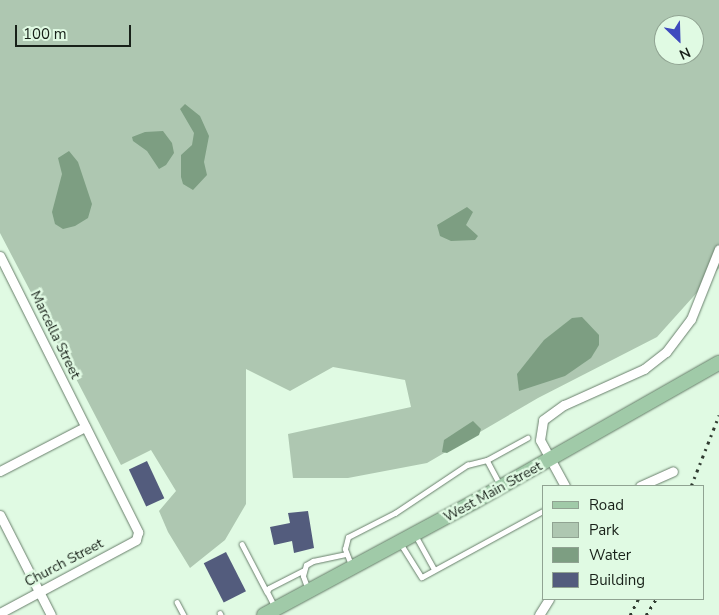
<!DOCTYPE html>
<style>
body{margin:0}
#map{position:relative;width:719px;height:615px;overflow:hidden;background:#e0fae3;font-family:"Nunito Sans",sans-serif}
div>[style]{position:absolute}
.green>*{inset:0;background:#aec7b1}
.water>*{inset:0;background:#7d9e82}
.building>*{inset:0;background:#535c7d;transform-origin:0 0}
.roads{filter:drop-shadow(0 0 1px #687f6b) drop-shadow(0 0 1px #687f6b)}
.service>*{height:4.5px;margin:-2.25px;padding:0 2.25px;transform-origin:2.25px;border-radius:2.25px;background:#fff}
.minor>*{height:9px;margin:-4.5px;padding:0 4.5px;transform-origin:4.5px;border-radius:4.5px;background:#fff}
.primary>*{height:14px;margin:-7px;padding:0 7px;transform-origin:7px;border-radius:7px;background:#a0caa8}
.rail>*{height:2.5px;margin-top:-1.25px;transform-origin:0;background:repeating-linear-gradient(90deg,#2f3a30 0 2.5px,transparent 0 7.5px)}
span{translate:-50% -50%;white-space:nowrap;text-align:center;line-height:1.15;-webkit-text-stroke:5px #e0fae3;paint-order:stroke}
.street-label{font-size:14px;color:#182119}
.legend{position:absolute;left:542px;top:485px;width:162px;height:115px;box-sizing:border-box;background:#e0fae3;border:1px solid #90a392;margin:0;padding:6px 9px;list-style:none;font-size:15px;color:#182119}
.legend li{display:flex;align-items:center;gap:10px;height:25px}
.legend b{width:25px;border:1px solid #90a392}
.north{position:absolute;left:654px;top:15px;width:50px;height:50px;box-sizing:border-box;background:#e0fae3;border:1px solid #90a392;border-radius:50%;rotate:156deg;font-size:14px;font-weight:700;line-height:20px;text-align:center;color:#182119}
.north::after{content:'';display:block;margin:auto;width:18px;height:22px;background:#3e4abe;clip-path:polygon(50% 0,100% 100%,50% 72%,0 100%)}
.scale{position:absolute;left:15px;top:25px;width:116px;height:22px;box-sizing:border-box;border:2px solid #182119;border-top:0;padding-left:6px;font-size:15px;line-height:18px;white-space:nowrap;color:#182119;-webkit-text-stroke:4px #e0fae3;paint-order:stroke}
</style>
<div id="map">
<div class="green">
<div style="clip-path:polygon(evenodd,0 0,719px 0,719px 268px,657px 337px,538px 398px,427px 463px,348px 478px,293px 478px,288px 434px,411px 407px,405px 380px,333px 367px,290px 391px,246px 369px,246px 504px,225px 540px,190px 568px,168px 532px,159px 511px,176px 491px,151px 450px,121px 465px,0 233px,0 0,664px 25px,694px 25px,694px 55px,664px 55px,664px 25px)"></div>
</div>
<div class="water">
<div style="clip-path:polygon(185px 104px,200px 116px,209px 136px,204px 162px,207px 175px,193px 190px,183px 184px,181px 177px,181px 155px,192px 145px,194px 133px,180px 109px)"></div>
<div style="clip-path:polygon(163px 131px,172px 143px,174px 153px,166px 165px,159px 169px,147px 151px,133px 141px,132px 137px,145px 132px)"></div>
<div style="clip-path:polygon(69px 151px,78px 162px,92px 204px,88px 218px,75px 226px,63px 229px,55px 224px,52px 212px,62px 174px,58px 158px)"></div>
<div style="clip-path:polygon(467px 207px,473px 212px,466px 225px,478px 236px,475px 240px,451px 241px,440px 236px,437px 225px)"></div>
<div style="clip-path:polygon(582px 317px,599px 335px,599px 345px,591px 358px,565px 376px,519px 391px,517px 374px,544px 340px,572px 318px)"></div>
<div style="clip-path:polygon(473px 421px,481px 429px,479px 435px,447px 453px,442px 452px,444px 440px)"></div>
</div>
<div class="building">
<div style="left:147px;top:461px;width:41px;height:20px;rotate:65deg"></div>
<div style="clip-path:polygon(308px 511px,314px 548px,294px 553px,292px 541px,274px 545px,270px 527px,290px 523px,288px 513px)"></div>
<div style="left:226px;top:552px;width:44px;height:25px;rotate:63deg"></div>
</div>
<div class="roads">
<div class="service">
<div style="left:487px;top:460px;width:30px;rotate:62deg"></div>
<div style="left:416px;top:536px;width:37px;rotate:61deg"></div>
<div style="left:242px;top:544px;width:54px;rotate:62.5deg"></div>
<div style="left:401px;top:544px;width:39px;rotate:58deg"></div>
<div style="left:422px;top:577px;width:138px;rotate:-28.6deg"></div>
<div style="left:351px;top:565px;width:17px;rotate:-111deg"></div>
<div style="left:345px;top:549px;width:12px;rotate:-76deg"></div>
<div style="left:348px;top:537px;width:53px;rotate:-27.1deg"></div>
<div style="left:395px;top:513px;width:87px;rotate:-33.7deg"></div>
<div style="left:467px;top:465px;width:21px;rotate:-14deg"></div>
<div style="left:487px;top:460px;width:46px;rotate:-28.8deg"></div>
<div style="left:308px;top:590px;width:15px;rotate:-110deg"></div>
<div style="left:303px;top:576px;width:11px;rotate:-75deg"></div>
<div style="left:306px;top:565px;width:8px;rotate:-30deg"></div>
<div style="left:313px;top:561px;width:34px;rotate:-12deg"></div>
<div style="left:177px;top:602px;width:15px;rotate:62deg"></div>
<div style="left:274px;top:606px;width:16px;rotate:-117deg"></div>
<div style="left:267px;top:592px;width:4px;rotate:-63deg"></div>
<div style="left:269px;top:588px;width:38px;rotate:-27deg"></div>
<div style="left:220px;top:613px;width:2px;rotate:63deg"></div>
</div>
<div class="minor">
<div style="left:0;top:256px;width:309px;rotate:63.4deg"></div>
<div style="left:138px;top:532px;width:8px;rotate:104deg"></div>
<div style="left:136px;top:540px;width:154px;rotate:151.8deg"></div>
<div style="left:0;top:471px;width:96px;rotate:-27.4deg"></div>
<div style="left:565px;top:486px;width:52px;rotate:-118.5deg"></div>
<div style="left:540px;top:440px;width:20px;rotate:-81deg"></div>
<div style="left:543px;top:420px;width:26px;rotate:-36deg"></div>
<div style="left:564px;top:405px;width:88px;rotate:-24.2deg"></div>
<div style="left:644px;top:369px;width:28px;rotate:-38deg"></div>
<div style="left:666px;top:352px;width:41px;rotate:-52.9deg"></div>
<div style="left:691px;top:319px;width:75px;rotate:-68.2deg"></div>
<div style="left:640px;top:486px;width:36px;rotate:-24deg"></div>
<div style="left:0;top:515px;width:112px;rotate:63deg"></div>
<div style="left:539px;top:615px;width:19px;rotate:-58deg"></div>
</div>
<div class="primary">
<div style="left:264px;top:615px;width:238px;rotate:-28.3deg"></div>
<div style="left:474px;top:502px;width:282px;rotate:-29.6deg"></div>
</div>
</div>
<div class="rail">
<div style="left:691px;top:486px;width:76px;rotate:-68.5deg"></div>
<div style="left:630px;top:615px;width:18px;rotate:-63deg"></div>
<div style="left:646px;top:615px;width:19px;rotate:-58deg"></div>
</div>
<div class="street-label">
<span style="left:55px;top:335px;rotate:64deg">Marcella Street</span>
<span style="left:493px;top:492px;rotate:-29deg">West Main Street</span>
<span style="left:64px;top:563px;rotate:-28deg">Church Street</span>
</div>
<ul class="legend">
<li><b style="height:6px;background:#a0caa8"></b>Road</li>
<li><b style="height:14px;background:#aec7b1"></b>Park</li>
<li><b style="height:14px;background:#7d9e82"></b>Water</li>
<li><b style="height:14px;background:#535c7d"></b>Building</li>
</ul>
<div class="north">N</div>
<div class="scale">100 m</div>
</div>
